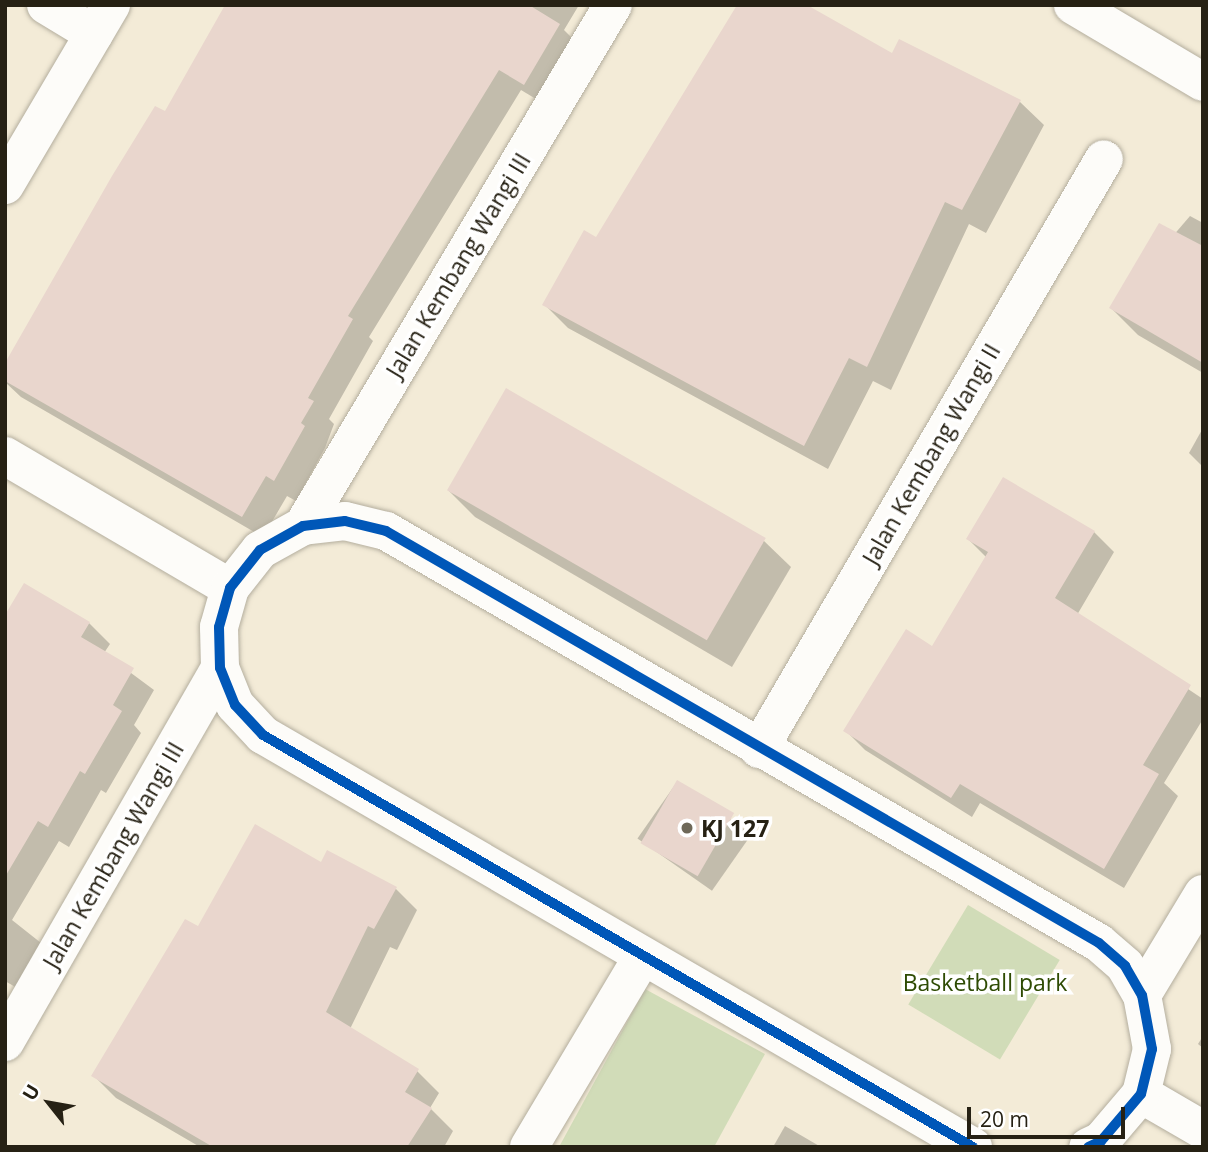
<!DOCTYPE html>
<style>
body{margin:0}
#map{position:relative;width:1208px;height:1152px;overflow:hidden;background:#f3ebd7;font-family:"Open Sans",sans-serif}
div>[style]{position:absolute}
.green>*{inset:0;background:#d1dcb8;transform-origin:0 0}
.shadow>*{inset:0;background:#0003;transform-origin:0 0}
.building>*{inset:0;background:#e9d6cd;transform-origin:0 0}
.roads{filter:drop-shadow(0 0 2px #b4ae9e) drop-shadow(0 0 2px #b4ae9e)}
.street>*{height:38px;margin:-19px;padding:0 19px;transform-origin:19px;border-radius:19px;background:#fdfcf9}
.cycleway>*{height:10px;margin:-5px;padding:0 5px;transform-origin:5px;border-radius:5px;background:#0057b8}
.dots>*{width:19px;height:19px;translate:-50% -50%;box-sizing:border-box;border:4px solid #fff;border-radius:50%}
span{translate:-50% -50%;white-space:nowrap;text-align:center;line-height:1.15;-webkit-text-stroke:7px #fff;paint-order:stroke}
.street-label{font-size:23px;color:#262114}
.poi-label{font-size:23px;color:#262114;font-weight:700}
.left{translate:0 -50%;text-align:left}
.park-label{font-size:23px;color:#2e4b03}
.frame{position:absolute;inset:0;border:7px solid #262114;pointer-events:none}
.north{position:absolute;left:14px;top:1068px;width:70px;height:70px;-webkit-text-stroke:5px #fff;paint-order:stroke;rotate:301deg;font-size:19px;font-weight:700;line-height:28px;text-align:center;color:#262114}
.north::after{content:'';display:block;margin:auto;width:24px;height:32px;background:#262114;clip-path:polygon(50% 0,100% 100%,50% 72%,0 100%)}
.scale{position:absolute;left:967px;top:1107px;width:158px;height:32px;box-sizing:border-box;border:4px solid #262114;border-top:0;padding-left:9px;font-size:21px;line-height:24px;white-space:nowrap;color:#262114;-webkit-text-stroke:5px #fff;paint-order:stroke}
</style>
<div id="map">
<div class="green">
<div style="left:968px;top:905px;width:107px;height:116px;rotate:31deg"></div>
<div style="clip-path:polygon(645px 989px,765px 1054px,714px 1147px,559px 1147px)"></div>
</div>
<div class="shadow">
<div style="clip-path:polygon(226px 5px,579px 5px,564px 30px,580px 46px,546px 105px,521px 90px,369px 337px,373px 341px,329px 419px,334px 424px,325px 448px,296px 501px,287px 496px,263px 537px,21px 397px,5px 382px,5px 367px,166px 114px)"></div>
<div style="clip-path:polygon(892px 56px,1020px 102px,1044px 125px,986px 233px,969px 224px,891px 390px,873px 381px,828px 469px,568px 328px,544px 304px,597px 239px)"></div>
<div style="clip-path:polygon(1190px 216px,1203px 223px,1203px 373px,1138px 335px,1111px 308px)"></div>
<div style="clip-path:polygon(507px 390px,764px 541px,791px 567px,732px 667px,475px 517px,448px 490px)"></div>
<div style="clip-path:polygon(1203px 428px,1203px 467px,1189px 453px)"></div>
<div style="clip-path:polygon(1094px 532px,1114px 552px,1077px 615px,1203px 699px,1203px 719px,1164px 783px,1178px 796px,1124px 888px,980px 803px,972px 817px,865px 750px,845px 730px,933px 648px,987px 558px,968px 539px)"></div>
<div style="clip-path:polygon(5px 619px,89px 623px,110px 644px,104px 653px,154px 690px,134px 725px,141px 733px,106px 793px,101px 790px,69px 847px,59px 841px,12px 920px,60px 958px,36px 999px,5px 981px)"></div>
<div style="left:677px;top:782px;width:91px;height:69px;rotate:35deg"></div>
<div style="clip-path:polygon(322px 864px,395px 888px,417px 910px,397px 950px,390px 947px,350px 1029px,417px 1071px,439px 1093px,430px 1108px,453px 1131px,444px 1147px,200px 1147px,116px 1098px,94px 1076px,198px 928px)"></div>
<div style="clip-path:polygon(1203px 1036px,1203px 1048px,1198px 1044px)"></div>
<div style="clip-path:polygon(785px 1126px,821px 1147px,773px 1147px)"></div>
</div>
<div class="building">
<div style="clip-path:polygon(225px 5px,529px 5px,560px 24px,524px 85px,499px 70px,348px 316px,353px 319px,308px 398px,314px 401px,301px 423px,305px 426px,274px 481px,266px 476px,242px 517px,5px 381px,5px 363px,112px 176px,155px 106px,165px 111px)"></div>
<div style="clip-path:polygon(737px 5px,807px 5px,892px 53px,899px 39px,1021px 100px,962px 210px,945px 202px,867px 367px,849px 358px,804px 446px,542px 305px,584px 230px,596px 237px)"></div>
<div style="clip-path:polygon(1159px 223px,1203px 246px,1203px 363px,1109px 308px)"></div>
<div style="left:506px;top:388px;width:300px;height:118px;rotate:30deg"></div>
<div style="clip-path:polygon(1003px 477px,1095px 531px,1055px 598px,1191px 685px,1143px 765px,1159px 774px,1104px 869px,960px 784px,951px 798px,843px 731px,906px 629px,932px 646px,988px 552px,966px 539px)"></div>
<div style="clip-path:polygon(24px 583px,90px 622px,81px 637px,134px 668px,113px 705px,122px 711px,85px 774px,80px 771px,48px 827px,38px 821px,5px 877px,5px 615px)"></div>
<div style="left:677px;top:780px;width:66px;height:73px;rotate:30deg"></div>
<div style="clip-path:polygon(255px 824px,321px 862px,327px 850px,397px 887px,374px 929px,368px 926px,326px 1012px,419px 1069px,405px 1092px,432px 1108px,407px 1147px,213px 1147px,91px 1076px,185px 919px,198px 926px)"></div>
</div>
<div class="roads">
<div class="street">
<div style="left:46px;top:5px;width:56px;rotate:31.1deg"></div>
<div style="left:1073px;top:5px;width:151px;rotate:30.6deg"></div>
<div style="left:5px;top:185px;width:209px;rotate:-59.5deg"></div>
<div style="left:5px;top:456px;width:261px;rotate:30.4deg"></div>
<div style="left:303px;top:526px;width:606px;rotate:-59.25deg"></div>
<div style="left:759px;top:749px;width:683px;rotate:-59.68deg"></div>
<div style="left:1142px;top:995px;width:118px;rotate:-58.9deg"></div>
<div style="left:5px;top:1042px;width:431px;rotate:-60.1deg"></div>
<div style="left:1141px;top:1094px;width:72px;rotate:30.1deg"></div>
<div style="left:529px;top:1147px;width:222px;rotate:-59.2deg"></div>
<div style="left:973px;top:1147px;width:821px;rotate:-149.87deg"></div>
<div style="left:263px;top:735px;width:41px;rotate:-133deg"></div>
<div style="left:235px;top:705px;width:40px;rotate:-112deg"></div>
<div style="left:220px;top:668px;width:41px;rotate:-91.4deg"></div>
<div style="left:219px;top:627px;width:41px;rotate:-74.2deg"></div>
<div style="left:230px;top:588px;width:48px;rotate:-51.7deg"></div>
<div style="left:260px;top:550px;width:49px;rotate:-29.2deg"></div>
<div style="left:303px;top:526px;width:42px;rotate:-6.8deg"></div>
<div style="left:345px;top:521px;width:42px;rotate:13.7deg"></div>
<div style="left:386px;top:531px;width:823px;rotate:30.02deg"></div>
<div style="left:1099px;top:943px;width:35px;rotate:41deg"></div>
<div style="left:1125px;top:966px;width:34px;rotate:60deg"></div>
<div style="left:1142px;top:995px;width:55px;rotate:79.5deg"></div>
<div style="left:1152px;top:1049px;width:46px;rotate:103.7deg"></div>
<div style="left:1141px;top:1094px;width:62px;rotate:130.4deg"></div>
<div style="left:1101px;top:1141px;width:14px;rotate:155deg"></div>
</div>
</div>
<div class="cycleway">
<div style="left:973px;top:1147px;width:821px;rotate:-149.87deg"></div>
<div style="left:263px;top:735px;width:41px;rotate:-133deg"></div>
<div style="left:235px;top:705px;width:40px;rotate:-112deg"></div>
<div style="left:220px;top:668px;width:41px;rotate:-91.4deg"></div>
<div style="left:219px;top:627px;width:41px;rotate:-74.2deg"></div>
<div style="left:230px;top:588px;width:48px;rotate:-51.7deg"></div>
<div style="left:260px;top:550px;width:49px;rotate:-29.2deg"></div>
<div style="left:303px;top:526px;width:42px;rotate:-6.8deg"></div>
<div style="left:345px;top:521px;width:42px;rotate:13.7deg"></div>
<div style="left:386px;top:531px;width:823px;rotate:30.02deg"></div>
<div style="left:1099px;top:943px;width:35px;rotate:41deg"></div>
<div style="left:1125px;top:966px;width:34px;rotate:60deg"></div>
<div style="left:1142px;top:995px;width:55px;rotate:79.5deg"></div>
<div style="left:1152px;top:1049px;width:46px;rotate:103.7deg"></div>
<div style="left:1141px;top:1094px;width:62px;rotate:130.4deg"></div>
<div style="left:1101px;top:1141px;width:14px;rotate:155deg"></div>
</div>
<div class="dots">
<div style="left:687px;top:828px;background:#6e6858"></div>
</div>
<div class="street-label">
<span style="left:458px;top:265px;rotate:-59deg">Jalan Kembang Wangi III</span>
<span style="left:931px;top:454px;rotate:-60deg">Jalan Kembang Wangi II</span>
<span style="left:113px;top:855px;rotate:-60deg">Jalan Kembang Wangi III</span>
</div>
<div class="poi-label">
<span class="left" style="left:701px;top:828px">KJ 127</span>
</div>
<div class="park-label">
<span style="left:985px;top:982px">Basketball park</span>
</div>
<div class="frame"></div>
<div class="north">U</div>
<div class="scale">20 m</div>
</div>
